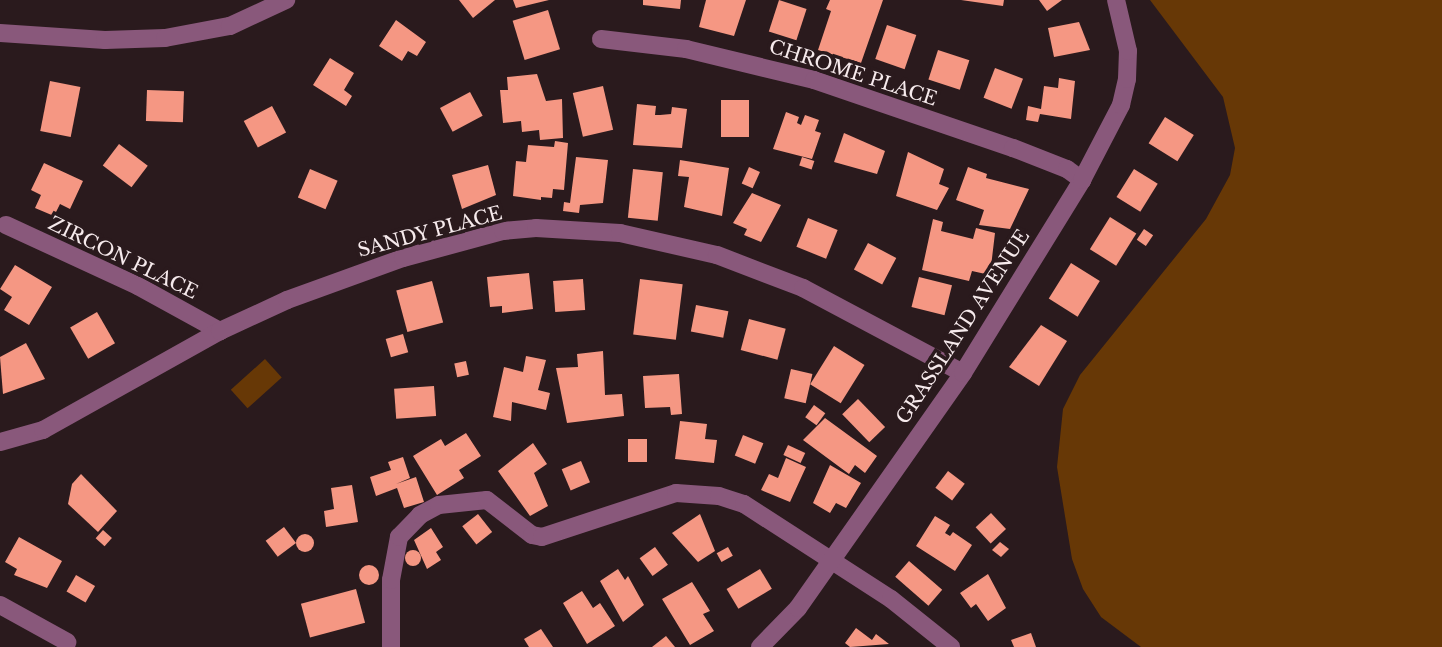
<!DOCTYPE html>
<style>
body{margin:0}
#map{position:relative;width:1442px;height:647px;overflow:hidden;background:#2a1a1d;font-family:"Libre Baskerville",serif}
div>[style]{position:absolute}
.green>*{inset:0;background:#673806;transform-origin:0 0}
.building>*{inset:0;background:#f59783;transform-origin:0 0}
.round{border-radius:50%}
.minor>*{height:18px;margin:-9px;padding:0 9px;transform-origin:9px;border-radius:9px;background:#89587b}
span{translate:-50% -50%;white-space:nowrap;text-align:center;line-height:1.15;-webkit-text-stroke:7px #2a1a1d;paint-order:stroke}
.street-label{font-size:19px;color:#f6eaec}
</style>
<div id="map">
<div class="green">
<div style="clip-path:polygon(1150px 0,1442px 0,1442px 647px,1141px 647px,1101px 617px,1083px 589px,1072px 559px,1057px 467px,1063px 409px,1080px 375px,1206px 219px,1230px 175px,1235px 148px,1223px 97px)"></div>
<div style="left:265px;top:359px;width:25px;height:46px;rotate:48deg"></div>
</div>
<div class="building">
<div style="clip-path:polygon(459px 0,495px 0,473px 18px)"></div>
<div style="clip-path:polygon(513px 0,549px 0,516px 8px)"></div>
<div style="clip-path:polygon(643px 0,681px 0,680px 9px,643px 5px)"></div>
<div style="clip-path:polygon(706px 0,746px 0,734px 36px,699px 27px)"></div>
<div style="left:779px;top:0;width:29px;height:33px;rotate:18deg"></div>
<div style="clip-path:polygon(830px 0,883px 0,861px 63px,818px 50px,831px 11px,826px 9px)"></div>
<div style="clip-path:polygon(961px 0,1004px 0,1003px 6px)"></div>
<div style="clip-path:polygon(1039px 0,1062px 0,1047px 11px)"></div>
<div style="left:548px;top:10px;width:41px;height:37px;rotate:73deg"></div>
<div style="clip-path:polygon(396px 20px,426px 42px,417px 56px,408px 51px,402px 61px,379px 46px)"></div>
<div style="clip-path:polygon(1079px 22px,1090px 50px,1054px 57px,1048px 28px)"></div>
<div style="left:887px;top:25px;width:31px;height:36px;rotate:19deg"></div>
<div style="left:938px;top:50px;width:33px;height:31px;rotate:18deg"></div>
<div style="clip-path:polygon(330px 58px,354px 73px,344px 90px,352px 96px,346px 106px,313px 85px)"></div>
<div style="left:995px;top:68px;width:30px;height:32px;rotate:21deg"></div>
<div style="clip-path:polygon(537px 74px,546px 101px,562px 99px,563px 138px,540px 140px,539px 130px,522px 132px,521px 121px,503px 123px,500px 90px,508px 90px,507px 77px)"></div>
<div style="clip-path:polygon(1059px 78px,1075px 81px,1071px 119px,1040px 114px,1038px 122px,1026px 120px,1028px 106px,1041px 109px,1044px 86px,1058px 88px)"></div>
<div style="left:50px;top:81px;width:31px;height:51px;rotate:11deg"></div>
<div style="left:603px;top:86px;width:45px;height:31px;rotate:77deg"></div>
<div style="left:147px;top:90px;width:37px;height:31px;rotate:2deg"></div>
<div style="left:470px;top:92px;width:27px;height:34px;rotate:62deg"></div>
<div style="left:721px;top:100px;width:28px;height:37px"></div>
<div style="clip-path:polygon(637px 104px,656px 106px,655px 115px,660px 115px,671px 114px,672px 107px,687px 109px,682px 148px,633px 145px)"></div>
<div style="left:272px;top:106px;width:30px;height:32px;rotate:62deg"></div>
<div style="clip-path:polygon(786px 112px,799px 117px,797px 123px,801px 125px,805px 115px,819px 120px,815px 131px,821px 133px,812px 159px,773px 149px)"></div>
<div style="left:1165px;top:117px;width:34px;height:31px;rotate:32deg"></div>
<div style="clip-path:polygon(844px 133px,885px 151px,877px 174px,834px 162px)"></div>
<div style="clip-path:polygon(555px 141px,568px 143px,564px 190px,553px 189px,552px 198px,541px 197px,541px 200px,513px 196px,516px 161px,526px 162px,528px 145px,554px 147px)"></div>
<div style="left:119px;top:144px;width:36px;height:27px;rotate:37deg"></div>
<div style="clip-path:polygon(908px 152px,944px 169px,939px 184px,949px 188px,937px 210px,896px 196px)"></div>
<div style="clip-path:polygon(576px 157px,608px 160px,603px 203px,580px 205px,579px 213px,563px 211px,564px 202px,570px 203px)"></div>
<div style="left:802px;top:157px;width:13px;height:9px;rotate:18deg"></div>
<div style="clip-path:polygon(680px 160px,729px 168px,722px 216px,684px 207px,689px 177px,678px 176px)"></div>
<div style="clip-path:polygon(44px 163px,83px 181px,70px 209px,60px 204px,54px 216px,35px 208px,41px 195px,31px 190px)"></div>
<div style="clip-path:polygon(488px 165px,496px 195px,462px 209px,452px 175px)"></div>
<div style="left:749px;top:167px;width:12px;height:18px;rotate:24deg"></div>
<div style="clip-path:polygon(968px 167px,987px 174px,986px 178px,1029px 189px,1010px 229px,979px 225px,984px 210px,956px 200px)"></div>
<div style="left:310px;top:169px;width:30px;height:31px;rotate:23deg"></div>
<div style="left:633px;top:169px;width:30px;height:49px;rotate:6deg"></div>
<div style="left:1134px;top:169px;width:28px;height:33px;rotate:32deg"></div>
<div style="clip-path:polygon(752px 193px,781px 205px,761px 242px,744px 235px,747px 229px,733px 223px)"></div>
<div style="left:1110px;top:217px;width:31px;height:38px;rotate:32deg"></div>
<div style="left:808px;top:218px;width:32px;height:31px;rotate:22deg"></div>
<div style="clip-path:polygon(933px 219px,943px 222px,941px 231px,973px 239px,976px 228px,995px 233px,990px 275px,972px 271px,969px 281px,922px 270px)"></div>
<div style="left:1144px;top:229px;width:11px;height:13px;rotate:34deg"></div>
<div style="left:868px;top:243px;width:32px;height:30px;rotate:28deg"></div>
<div style="left:1071px;top:263px;width:34px;height:42px;rotate:32deg"></div>
<div style="clip-path:polygon(15px 265px,52px 287px,29px 325px,4px 310px,12px 297px,0 289px)"></div>
<div style="clip-path:polygon(529px 273px,533px 309px,502px 313px,502px 306px,490px 307px,487px 277px)"></div>
<div style="left:919px;top:277px;width:34px;height:31px;rotate:14deg"></div>
<div style="left:583px;top:279px;width:31px;height:30px;rotate:86deg"></div>
<div style="left:640px;top:279px;width:43px;height:56px;rotate:7deg"></div>
<div style="left:432px;top:281px;width:43px;height:37px;rotate:75deg"></div>
<div style="left:696px;top:305px;width:33px;height:27px;rotate:11deg"></div>
<div style="left:97px;top:312px;width:36px;height:31px;rotate:60deg"></div>
<div style="left:749px;top:319px;width:38px;height:32px;rotate:15deg"></div>
<div style="clip-path:polygon(1041px 325px,1067px 341px,1039px 386px,1009px 367px)"></div>
<div style="left:403px;top:334px;width:19px;height:18px;rotate:74deg"></div>
<div style="clip-path:polygon(26px 343px,45px 379px,3px 394px,0 357px)"></div>
<div style="left:834px;top:346px;width:36px;height:45px;rotate:32deg"></div>
<div style="clip-path:polygon(603px 351px,605px 395px,622px 394px,624px 416px,567px 423px,556px 368px,578px 367px,577px 354px)"></div>
<div style="clip-path:polygon(526px 356px,546px 360px,538px 390px,550px 393px,546px 410px,512px 402px,511px 421px,493px 417px,504px 367px,523px 372px)"></div>
<div style="left:466px;top:361px;width:14px;height:12px;rotate:78deg"></div>
<div style="left:791px;top:369px;width:22px;height:30px;rotate:13deg"></div>
<div style="clip-path:polygon(679px 374px,682px 414px,671px 415px,670px 407px,645px 408px,643px 376px)"></div>
<div style="left:434px;top:386px;width:30px;height:40px;rotate:86deg"></div>
<div style="left:858px;top:399px;width:39px;height:22px;rotate:46deg"></div>
<div style="left:814px;top:405px;width:14px;height:15px;rotate:36deg"></div>
<div style="clip-path:polygon(825px 418px,877px 456px,865px 473px,855px 465px,849px 474px,803px 440px)"></div>
<div style="clip-path:polygon(680px 421px,707px 424px,705px 439px,717px 440px,714px 463px,675px 459px)"></div>
<div style="clip-path:polygon(466px 433px,481px 456px,459px 470px,464px 478px,437px 495px,413px 456px,441px 439px,445px 446px)"></div>
<div style="left:743px;top:435px;width:22px;height:22px;rotate:22deg"></div>
<div style="left:647px;top:439px;width:23px;height:19px;rotate:90deg"></div>
<div style="clip-path:polygon(533px 443px,547px 464px,534px 473px,548px 506px,530px 516px,498px 471px)"></div>
<div style="left:788px;top:445px;width:19px;height:11px;rotate:25deg"></div>
<div style="clip-path:polygon(403px 457px,410px 478px,396px 484px,416px 477px,424px 502px,404px 508px,397px 488px,376px 496px,370px 477px,391px 470px,388px 462px)"></div>
<div style="clip-path:polygon(786px 458px,806px 467px,790px 502px,761px 490px,769px 474px,778px 478px)"></div>
<div style="left:581px;top:461px;width:23px;height:21px;rotate:67deg"></div>
<div style="clip-path:polygon(830px 465px,861px 483px,846px 508px,836px 503px,830px 513px,813px 503px)"></div>
<div style="left:948px;top:471px;width:21px;height:21px;rotate:37deg"></div>
<div style="clip-path:polygon(81px 474px,117px 511px,98px 532px,68px 504px,72px 484px)"></div>
<div style="clip-path:polygon(352px 485px,358px 522px,326px 527px,324px 511px,334px 509px,331px 488px)"></div>
<div style="left:991px;top:513px;width:22px;height:21px;rotate:47deg"></div>
<div style="left:478px;top:514px;width:23px;height:20px;rotate:52deg"></div>
<div style="clip-path:polygon(700px 514px,715px 551px,698px 562px,672px 533px)"></div>
<div style="clip-path:polygon(935px 516px,950px 525px,945px 533px,950px 536px,953px 532px,972px 545px,955px 571px,916px 546px)"></div>
<div style="left:284px;top:527px;width:20px;height:23px;rotate:53deg"></div>
<div style="clip-path:polygon(431px 528px,443px 547px,436px 552px,441px 560px,427px 569px,414px 540px)"></div>
<div style="left:103px;top:530px;width:12px;height:11px;rotate:42deg"></div>
<div class="round" style="left:296px;top:534px;width:18px;height:18px"></div>
<div style="clip-path:polygon(19px 537px,62px 561px,47px 588px,14px 575px,17px 569px,5px 562px)"></div>
<div style="clip-path:polygon(1000px 542px,1009px 549px,1001px 557px,992px 550px)"></div>
<div style="left:655px;top:547px;width:22px;height:19px;rotate:54deg"></div>
<div style="left:728px;top:547px;width:10px;height:13px;rotate:61deg"></div>
<div class="round" style="left:405px;top:550px;width:16px;height:16px"></div>
<div style="left:909px;top:561px;width:44px;height:21px;rotate:41deg"></div>
<div class="round" style="left:359px;top:565px;width:20px;height:20px"></div>
<div style="clip-path:polygon(618px 569px,625px 580px,628px 576px,644px 605px,623px 622px,600px 581px)"></div>
<div style="left:760px;top:569px;width:23px;height:39px;rotate:59deg"></div>
<div style="clip-path:polygon(988px 574px,1006px 608px,988px 621px,976px 604px,971px 608px,960px 593px)"></div>
<div style="left:76px;top:575px;width:22px;height:19px;rotate:30deg"></div>
<div style="clip-path:polygon(692px 582px,710px 611px,703px 614px,714px 631px,690px 645px,662px 599px)"></div>
<div style="left:356px;top:589px;width:35px;height:57px;rotate:75deg"></div>
<div style="clip-path:polygon(582px 591px,593px 608px,600px 603px,615px 626px,587px 644px,563px 603px)"></div>
<div style="clip-path:polygon(856px 628px,872px 640px,876px 634px,889px 644px,850px 647px,845px 643px)"></div>
<div style="clip-path:polygon(541px 629px,553px 647px,529px 647px,524px 639px)"></div>
<div style="clip-path:polygon(1031px 633px,1036px 647px,1014px 647px,1011px 640px)"></div>
<div style="clip-path:polygon(666px 636px,675px 647px,652px 647px)"></div>
</div>
<div class="minor">
<div style="left:0;top:33px;width:105px;rotate:3.8deg"></div>
<div style="left:105px;top:40px;width:60px;rotate:-1.9deg"></div>
<div style="left:165px;top:38px;width:66px;rotate:-10.5deg"></div>
<div style="left:230px;top:26px;width:62px;rotate:-24.9deg"></div>
<div style="left:601px;top:39px;width:86px;rotate:6.7deg"></div>
<div style="left:686px;top:49px;width:132px;rotate:13.6deg"></div>
<div style="left:814px;top:80px;width:210px;rotate:18.9deg"></div>
<div style="left:1013px;top:148px;width:58px;rotate:21.3deg"></div>
<div style="left:1067px;top:169px;width:19px;rotate:36deg"></div>
<div style="left:6px;top:225px;width:145px;rotate:24.8deg"></div>
<div style="left:138px;top:286px;width:94px;rotate:28.8deg"></div>
<div style="left:0;top:442px;width:45px;rotate:-15.6deg"></div>
<div style="left:43px;top:430px;width:203px;rotate:-29.2deg"></div>
<div style="left:220px;top:331px;width:74px;rotate:-24.8deg"></div>
<div style="left:287px;top:300px;width:123px;rotate:-19.9deg"></div>
<div style="left:403px;top:258px;width:104px;rotate:-15.1deg"></div>
<div style="left:503px;top:231px;width:33px;rotate:-5deg"></div>
<div style="left:536px;top:228px;width:84px;rotate:3.4deg"></div>
<div style="left:620px;top:233px;width:99px;rotate:12.8deg"></div>
<div style="left:717px;top:255px;width:92px;rotate:21deg"></div>
<div style="left:803px;top:288px;width:181px;rotate:28deg"></div>
<div style="left:0;top:605px;width:77px;rotate:28.9deg"></div>
<div style="left:391px;top:647px;width:67px;rotate:-90deg"></div>
<div style="left:391px;top:580px;width:44px;rotate:-79.5deg"></div>
<div style="left:399px;top:537px;width:30px;rotate:-46deg"></div>
<div style="left:420px;top:515px;width:21px;rotate:-28deg"></div>
<div style="left:439px;top:505px;width:48px;rotate:-5.9deg"></div>
<div style="left:487px;top:500px;width:57px;rotate:37.9deg"></div>
<div style="left:532px;top:535px;width:10px;rotate:11deg"></div>
<div style="left:542px;top:537px;width:141px;rotate:-18.2deg"></div>
<div style="left:676px;top:493px;width:43px;rotate:4deg"></div>
<div style="left:719px;top:496px;width:26px;rotate:18deg"></div>
<div style="left:744px;top:504px;width:175px;rotate:32.9deg"></div>
<div style="left:891px;top:599px;width:77px;rotate:38.7deg"></div>
<div style="left:760px;top:647px;width:54px;rotate:-45.7deg"></div>
<div style="left:798px;top:608px;width:287px;rotate:-54.9deg"></div>
<div style="left:963px;top:373px;width:227px;rotate:-58.3deg"></div>
<div style="left:1082px;top:180px;width:85px;rotate:-62.5deg"></div>
<div style="left:1121px;top:105px;width:27px;rotate:-77deg"></div>
<div style="left:1127px;top:79px;width:28px;rotate:-88deg"></div>
<div style="left:1128px;top:51px;width:52px;rotate:-103.2deg"></div>
</div>
<div class="street-label">
<span style="left:853px;top:73px;rotate:18deg">CHROME PLACE</span>
<span style="left:430px;top:232px;rotate:-15deg">SANDY PLACE</span>
<span style="left:123px;top:258px;rotate:26deg">ZIRCON PLACE</span>
<span style="left:963px;top:327px;rotate:-57deg">GRASSLAND AVENUE</span>
</div>
</div>
